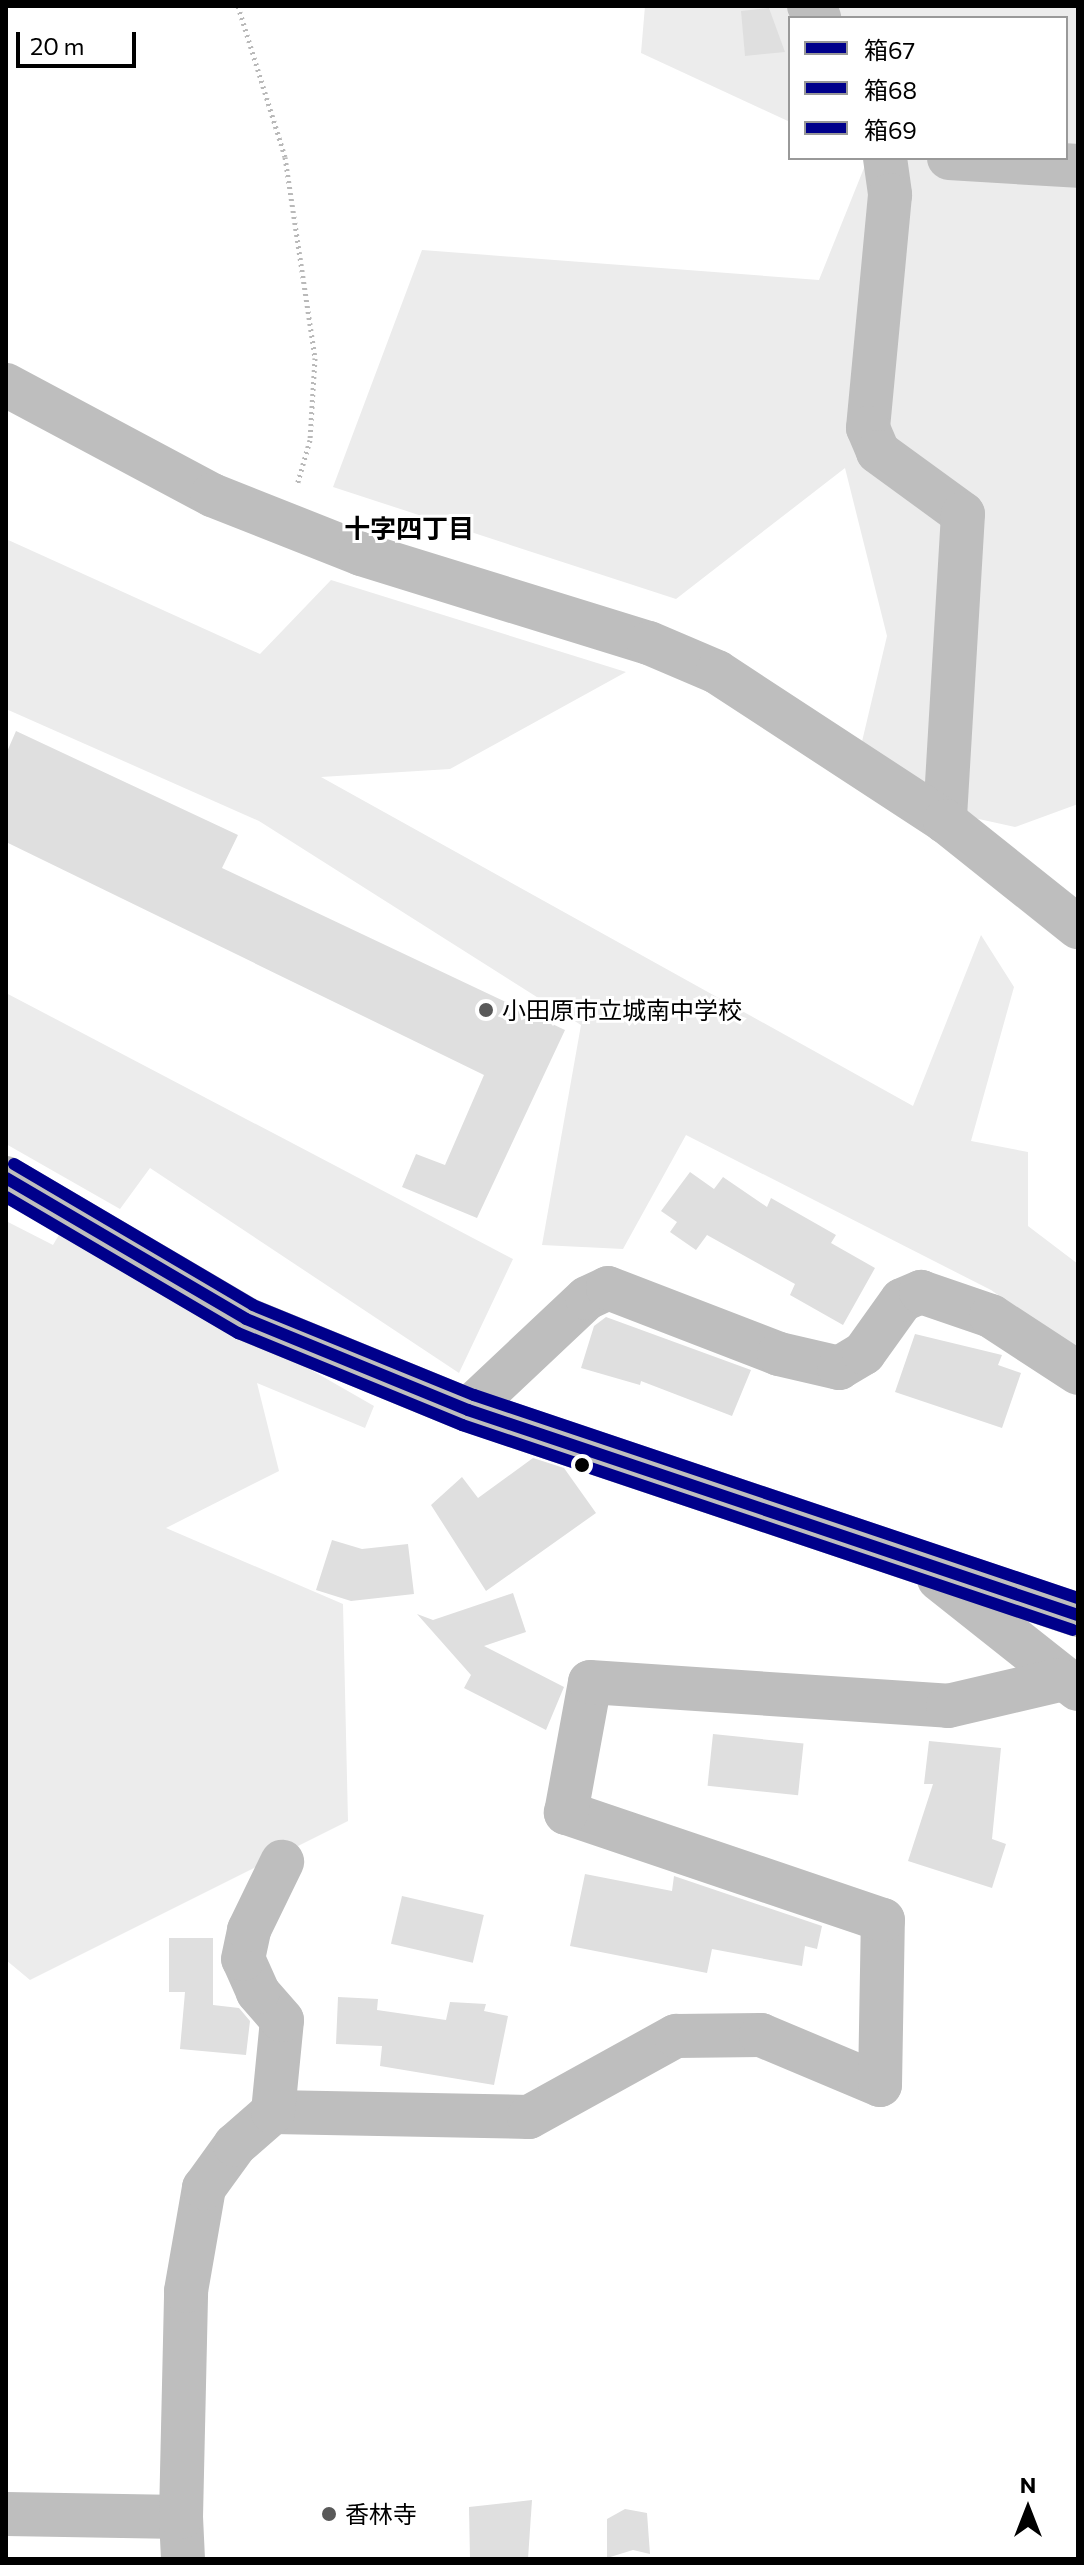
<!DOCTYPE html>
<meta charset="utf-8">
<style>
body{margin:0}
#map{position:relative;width:1084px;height:2565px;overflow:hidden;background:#fff;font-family:Commissioner,"Noto Sans JP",sans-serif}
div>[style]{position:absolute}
.green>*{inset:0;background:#ececec}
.building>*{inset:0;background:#dfdfdf;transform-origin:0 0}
.path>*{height:5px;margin-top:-2.5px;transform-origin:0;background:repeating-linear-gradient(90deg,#b9b9b9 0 2px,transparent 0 6px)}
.minor>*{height:44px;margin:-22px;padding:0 22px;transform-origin:22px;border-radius:22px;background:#bebebe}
.bus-1>*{height:12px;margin:-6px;padding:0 6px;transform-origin:6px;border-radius:6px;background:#00008b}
.bus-2>*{height:12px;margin:-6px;padding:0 6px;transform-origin:6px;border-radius:6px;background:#00008b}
.bus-3>*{height:12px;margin:-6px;padding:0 6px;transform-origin:6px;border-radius:6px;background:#00008b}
.dots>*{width:22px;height:22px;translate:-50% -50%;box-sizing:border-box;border:4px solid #fff;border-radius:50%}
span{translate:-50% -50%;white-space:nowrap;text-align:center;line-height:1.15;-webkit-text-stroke:6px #fff;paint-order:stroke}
.poi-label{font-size:24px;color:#000}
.left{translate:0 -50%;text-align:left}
.neighbourhood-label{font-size:26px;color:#000;font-weight:700}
.frame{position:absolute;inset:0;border:8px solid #000;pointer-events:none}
.legend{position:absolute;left:788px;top:16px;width:280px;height:144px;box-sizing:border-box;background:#fff;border:2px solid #999;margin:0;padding:10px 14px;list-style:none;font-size:24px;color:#000}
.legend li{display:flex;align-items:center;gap:16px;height:40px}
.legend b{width:40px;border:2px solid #999}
.north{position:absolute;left:988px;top:2469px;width:80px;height:80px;-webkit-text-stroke:6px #fff;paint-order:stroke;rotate:0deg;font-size:22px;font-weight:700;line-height:32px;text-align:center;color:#000}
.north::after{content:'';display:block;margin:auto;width:28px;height:36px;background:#000;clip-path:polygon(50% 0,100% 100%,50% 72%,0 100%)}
.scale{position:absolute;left:16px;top:32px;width:120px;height:36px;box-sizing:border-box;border:4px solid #000;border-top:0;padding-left:10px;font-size:24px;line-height:28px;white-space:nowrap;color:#000;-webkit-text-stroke:6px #fff;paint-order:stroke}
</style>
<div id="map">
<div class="green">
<div style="clip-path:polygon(645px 6px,1078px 6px,1078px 804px,1015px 827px,920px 806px,860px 750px,887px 636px,845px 468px,676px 599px,333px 487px,422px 250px,819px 280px,868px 158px,1066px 158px,1066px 18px,790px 18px,790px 122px,641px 53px)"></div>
<div style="clip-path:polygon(6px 539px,260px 654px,331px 580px,626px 672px,450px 769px,321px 777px,913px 1106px,981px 935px,1014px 987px,971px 1141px,1028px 1152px,1028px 1226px,1078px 1264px,1078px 1351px,991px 1290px,686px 1135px,623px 1249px,542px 1245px,581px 1025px,259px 821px,6px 709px)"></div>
<div style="clip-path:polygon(6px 993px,513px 1259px,459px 1373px,150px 1168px,120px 1209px,6px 1144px)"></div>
<div style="clip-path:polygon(6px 1221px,53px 1245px,63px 1228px,374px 1406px,365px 1428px,257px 1383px,279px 1471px,166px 1528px,343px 1604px,348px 1821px,30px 1980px,6px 1960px)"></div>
</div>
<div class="building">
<div style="clip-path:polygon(769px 8px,785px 52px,745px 56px,741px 11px)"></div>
<div style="clip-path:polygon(16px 731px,238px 835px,222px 868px,565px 1030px,477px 1218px,402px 1187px,416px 1154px,445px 1165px,484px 1075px,6px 842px,6px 754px)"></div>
<div style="clip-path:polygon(690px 1172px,714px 1189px,723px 1177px,767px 1207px,771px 1198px,836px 1235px,831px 1243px,875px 1268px,843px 1325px,790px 1295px,795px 1284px,707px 1235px,696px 1250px,670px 1232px,677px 1222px,661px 1211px)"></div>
<div style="clip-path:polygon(606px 1317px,751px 1370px,732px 1416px,641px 1381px,640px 1385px,581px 1368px,594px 1326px)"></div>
<div style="clip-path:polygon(915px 1334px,1002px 1355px,998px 1365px,1021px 1373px,1002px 1428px,895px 1392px)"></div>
<div style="clip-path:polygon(533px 1458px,564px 1468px,596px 1513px,486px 1591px,431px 1505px,462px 1477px,478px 1498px)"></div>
<div style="clip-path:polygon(332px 1540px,362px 1549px,408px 1544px,414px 1594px,351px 1601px,316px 1590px)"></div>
<div style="clip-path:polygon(513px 1593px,526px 1632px,484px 1646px,564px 1687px,546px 1730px,464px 1688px,471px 1675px,417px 1614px,433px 1620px)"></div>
<div style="left:713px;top:1734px;width:91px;height:52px;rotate:6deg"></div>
<div style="clip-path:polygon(929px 1741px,1001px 1748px,992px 1839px,1006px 1844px,992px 1888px,908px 1861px,933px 1784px,924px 1784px)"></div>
<div style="clip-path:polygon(585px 1874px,672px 1891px,674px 1876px,822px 1926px,817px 1949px,805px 1946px,802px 1966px,712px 1949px,707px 1973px,570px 1946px)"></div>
<div style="left:402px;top:1896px;width:84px;height:49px;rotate:13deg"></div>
<div style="clip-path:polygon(169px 1938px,213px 1938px,213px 2005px,239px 2008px,250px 2021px,246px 2055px,180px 2049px,185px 1992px,169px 1992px)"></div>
<div style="clip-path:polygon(338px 1997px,378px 1999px,377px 2010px,446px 2020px,450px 2002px,486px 2004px,484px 2011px,508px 2016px,494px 2085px,380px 2066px,382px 2046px,336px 2044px)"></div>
<div style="clip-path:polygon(532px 2500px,528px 2559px,470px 2559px,469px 2507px)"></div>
<div style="clip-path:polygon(625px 2509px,647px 2513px,650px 2554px,633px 2550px,607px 2558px,607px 2519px)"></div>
</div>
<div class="path">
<div style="left:238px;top:6px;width:158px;rotate:72.7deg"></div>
<div style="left:285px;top:157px;width:203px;rotate:81.5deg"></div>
<div style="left:315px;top:358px;width:82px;rotate:93.5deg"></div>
<div style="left:310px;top:440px;width:47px;rotate:106.1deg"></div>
</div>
<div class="minor">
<div style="left:809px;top:6px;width:16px;rotate:50deg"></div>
<div style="left:885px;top:158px;width:37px;rotate:82deg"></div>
<div style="left:890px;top:195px;width:234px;rotate:95.4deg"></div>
<div style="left:868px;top:428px;width:26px;rotate:67deg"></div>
<div style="left:878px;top:452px;width:105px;rotate:36.1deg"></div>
<div style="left:963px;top:514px;width:308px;rotate:93.4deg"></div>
<div style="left:949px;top:158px;width:129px;rotate:3.5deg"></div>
<div style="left:6px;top:385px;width:234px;rotate:28.1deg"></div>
<div style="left:212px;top:495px;width:160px;rotate:21.6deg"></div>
<div style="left:361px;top:554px;width:301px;rotate:17.2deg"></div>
<div style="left:649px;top:643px;width:74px;rotate:23.1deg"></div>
<div style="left:717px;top:672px;width:272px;rotate:33.2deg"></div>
<div style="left:945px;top:821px;width:170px;rotate:38.6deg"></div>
<div style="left:6px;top:1178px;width:278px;rotate:30.4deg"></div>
<div style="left:246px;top:1319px;width:240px;rotate:22.3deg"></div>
<div style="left:468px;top:1410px;width:644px;rotate:18.58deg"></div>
<div style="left:468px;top:1410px;width:163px;rotate:-43.3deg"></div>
<div style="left:587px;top:1298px;width:23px;rotate:-25deg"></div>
<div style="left:608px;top:1288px;width:183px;rotate:21.1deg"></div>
<div style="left:779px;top:1354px;width:62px;rotate:13.1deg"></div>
<div style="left:839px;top:1368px;width:29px;rotate:-31deg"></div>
<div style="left:864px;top:1353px;width:65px;rotate:-54.4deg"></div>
<div style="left:902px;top:1300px;width:21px;rotate:-23deg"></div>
<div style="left:921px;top:1292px;width:74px;rotate:18.9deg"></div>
<div style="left:991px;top:1316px;width:104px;rotate:33.2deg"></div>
<div style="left:939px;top:1579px;width:177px;rotate:38.4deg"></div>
<div style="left:273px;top:2112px;width:256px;rotate:1.1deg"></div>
<div style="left:529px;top:2117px;width:168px;rotate:-28.9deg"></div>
<div style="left:676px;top:2036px;width:85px;rotate:-0.7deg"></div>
<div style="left:761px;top:2035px;width:129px;rotate:22.8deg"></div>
<div style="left:880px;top:2085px;width:165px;rotate:-89deg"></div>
<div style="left:883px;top:1920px;width:335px;rotate:-161.3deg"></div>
<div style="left:566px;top:1813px;width:133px;rotate:-79.6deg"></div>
<div style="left:590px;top:1682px;width:359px;rotate:3.8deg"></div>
<div style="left:948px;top:1706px;width:114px;rotate:-13.2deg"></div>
<div style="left:6px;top:2514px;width:175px;rotate:1deg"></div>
<div style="left:181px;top:2517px;width:42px;rotate:87.3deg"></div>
<div style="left:181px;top:2517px;width:226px;rotate:-88.7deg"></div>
<div style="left:186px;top:2291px;width:105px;rotate:-80.1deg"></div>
<div style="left:204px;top:2188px;width:53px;rotate:-54.2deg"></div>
<div style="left:235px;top:2145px;width:50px;rotate:-41deg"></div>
<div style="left:273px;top:2112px;width:92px;rotate:-84.4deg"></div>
<div style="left:282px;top:2020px;width:37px;rotate:-131deg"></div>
<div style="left:258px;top:1992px;width:36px;rotate:-114deg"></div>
<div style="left:243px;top:1959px;width:30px;rotate:-78deg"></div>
<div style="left:249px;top:1930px;width:76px;rotate:-64.1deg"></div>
</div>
<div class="bus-1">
<div style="left:6px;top:1178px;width:278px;rotate:30.4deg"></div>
<div style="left:246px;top:1319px;width:240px;rotate:22.3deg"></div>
<div style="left:468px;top:1410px;width:644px;rotate:18.58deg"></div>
</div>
<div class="bus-2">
<div style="left:6px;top:1197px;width:269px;rotate:30.4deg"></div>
<div style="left:238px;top:1333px;width:242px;rotate:22.3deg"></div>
<div style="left:462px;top:1425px;width:644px;rotate:18.55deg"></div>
</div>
<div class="bus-3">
<div style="left:14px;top:1164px;width:277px;rotate:30.5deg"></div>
<div style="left:253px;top:1305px;width:239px;rotate:22.2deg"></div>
<div style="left:474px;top:1395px;width:637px;rotate:18.58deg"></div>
</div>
<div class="dots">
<div style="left:486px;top:1010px;background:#595959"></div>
<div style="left:582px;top:1465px;background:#000"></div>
<div style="left:329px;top:2514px;background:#595959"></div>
</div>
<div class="poi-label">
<span class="left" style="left:502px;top:1010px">小田原市立城南中学校</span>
<span class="left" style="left:345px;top:2514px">香林寺</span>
</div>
<div class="neighbourhood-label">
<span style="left:409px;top:528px">十字四丁目</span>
</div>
<div class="frame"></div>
<ul class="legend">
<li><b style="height:10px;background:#00008b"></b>箱67</li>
<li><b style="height:10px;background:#00008b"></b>箱68</li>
<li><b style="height:10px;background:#00008b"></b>箱69</li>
</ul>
<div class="north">N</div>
<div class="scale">20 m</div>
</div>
